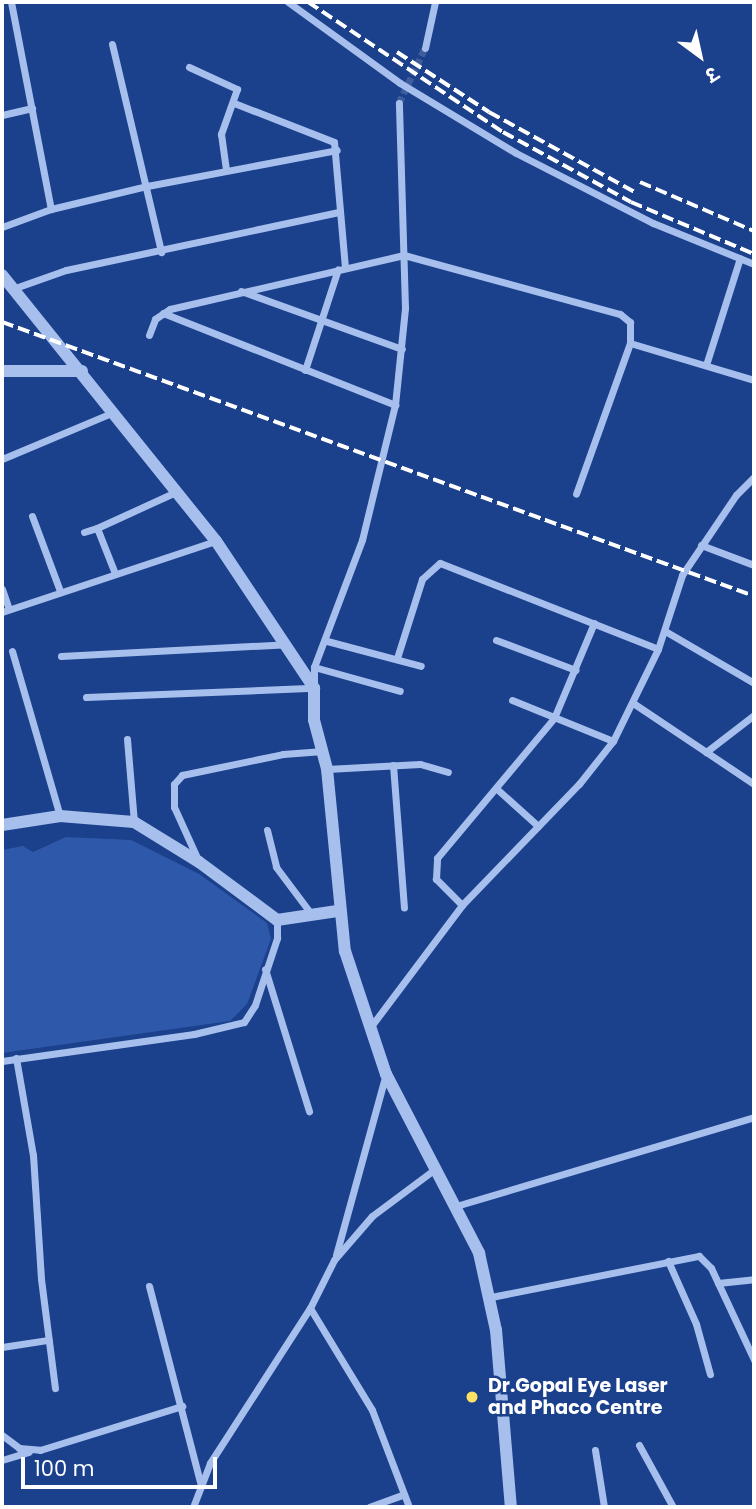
<!DOCTYPE html>
<meta charset="utf-8">
<style>
body{margin:0}
#map{position:relative;width:756px;height:1509px;overflow:hidden;background:#1b408c;font-family:Poppins,"Noto Sans Devanagari",sans-serif}
div>[style]{position:absolute}
.green>*{inset:0;background:#2e58aa}
.minor-tunnel>*{height:7px;margin-top:-3.5px;transform-origin:0;background:repeating-linear-gradient(90deg,#3d5d9d 0 7px,transparent 0 10.5px)}
.minor>*{height:7px;margin:-3.5px;padding:0 3.5px;transform-origin:3.5px;border-radius:3.5px;background:#a7bfed}
.tertiary>*{height:12px;margin:-6px;padding:0 6px;transform-origin:6px;border-radius:6px;background:#a7bfed}
.rail>*{height:3.5px;margin-top:-1.75px;transform-origin:0;background:repeating-linear-gradient(90deg,#fff 0 12px,transparent 0 17px)}
.dots>*{width:19px;height:19px;translate:-50% -50%;box-sizing:border-box;border:4px solid #1b408c;border-radius:50%}
span{translate:-50% -50%;white-space:nowrap;text-align:center;line-height:1.15;-webkit-text-stroke:5px #1b408c;paint-order:stroke}
.poi-label{font-size:19px;color:#fff;font-weight:700}
.left{translate:0 -50%;text-align:left}
.frame{position:absolute;inset:0;border:4px solid #fff;pointer-events:none}
.north{position:absolute;left:665px;top:21px;width:70px;height:70px;-webkit-text-stroke:5px #1b408c;paint-order:stroke;rotate:147deg;font-size:19px;font-weight:700;line-height:28px;text-align:center;color:#fff}
.north::after{content:'';display:block;margin:auto;width:24px;height:32px;background:#fff;clip-path:polygon(50% 0,100% 100%,50% 72%,0 100%)}
.scale{position:absolute;left:21px;top:1457px;width:196px;height:32px;box-sizing:border-box;border:4px solid #fff;border-top:0;padding-left:9px;font-size:21px;line-height:24px;white-space:nowrap;color:#fff;-webkit-text-stroke:5px #1b408c;paint-order:stroke}
</style>
<div id="map">
<div class="green">
<div style="clip-path:polygon(66px 837px,131px 840px,199px 874px,267px 923px,271px 939px,247px 1004px,230px 1021px,2px 1053px,2px 850px,23px 846px,33px 852px)"></div>
</div>
<div class="minor-tunnel">
<div style="left:399px;top:103px;width:61px;rotate:-64.7deg"></div>
</div>
<div class="minor">
<div style="left:11px;top:2px;width:211px;rotate:79.1deg"></div>
<div style="left:288px;top:2px;width:138px;rotate:35.9deg"></div>
<div style="left:400px;top:83px;width:135px;rotate:31.1deg"></div>
<div style="left:516px;top:153px;width:154px;rotate:27.1deg"></div>
<div style="left:653px;top:223px;width:109px;rotate:22.1deg"></div>
<div style="left:112px;top:44px;width:214px;rotate:76.7deg"></div>
<div style="left:425px;top:48px;width:47px;rotate:-77.7deg"></div>
<div style="left:189px;top:67px;width:53px;rotate:24.6deg"></div>
<div style="left:237px;top:89px;width:48px;rotate:109.6deg"></div>
<div style="left:221px;top:134px;width:34px;rotate:82deg"></div>
<div style="left:234px;top:103px;width:107px;rotate:21.3deg"></div>
<div style="left:334px;top:142px;width:126px;rotate:85deg"></div>
<div style="left:2px;top:115px;width:31px;rotate:-13deg"></div>
<div style="left:2px;top:227px;width:52px;rotate:-20.2deg"></div>
<div style="left:51px;top:209px;width:99px;rotate:-13.5deg"></div>
<div style="left:147px;top:186px;width:193px;rotate:-10.7deg"></div>
<div style="left:15px;top:288px;width:54px;rotate:-19.4deg"></div>
<div style="left:66px;top:270px;width:280px;rotate:-12deg"></div>
<div style="left:241px;top:291px;width:171px;rotate:19.8deg"></div>
<div style="left:163px;top:313px;width:250px;rotate:21.6deg"></div>
<div style="left:149px;top:335px;width:17px;rotate:-69deg"></div>
<div style="left:155px;top:319px;width:18px;rotate:-34deg"></div>
<div style="left:170px;top:309px;width:240px;rotate:-13deg"></div>
<div style="left:404px;top:255px;width:224px;rotate:15.3deg"></div>
<div style="left:620px;top:314px;width:13px;rotate:39deg"></div>
<div style="left:630px;top:322px;width:21px;rotate:90deg"></div>
<div style="left:630px;top:343px;width:160px;rotate:109.7deg"></div>
<div style="left:630px;top:343px;width:129px;rotate:16.6deg"></div>
<div style="left:706px;top:365px;width:112px;rotate:-72.4deg"></div>
<div style="left:305px;top:370px;width:106px;rotate:-71.9deg"></div>
<div style="left:2px;top:459px;width:121px;rotate:-22.8deg"></div>
<div style="left:32px;top:516px;width:80px;rotate:69.5deg"></div>
<div style="left:97px;top:528px;width:89px;rotate:-24.6deg"></div>
<div style="left:84px;top:532px;width:14px;rotate:-17deg"></div>
<div style="left:97px;top:528px;width:46px;rotate:68.4deg"></div>
<div style="left:701px;top:545px;width:57px;rotate:20.7deg"></div>
<div style="left:2px;top:589px;width:21px;rotate:71deg"></div>
<div style="left:2px;top:612px;width:225px;rotate:-18.4deg"></div>
<div style="left:665px;top:631px;width:103px;rotate:30.3deg"></div>
<div style="left:496px;top:640px;width:85px;rotate:20.6deg"></div>
<div style="left:327px;top:641px;width:97px;rotate:14.9deg"></div>
<div style="left:12px;top:651px;width:172px;rotate:73.8deg"></div>
<div style="left:61px;top:656px;width:226px;rotate:-3deg"></div>
<div style="left:397px;top:658px;width:83px;rotate:-72.4deg"></div>
<div style="left:422px;top:579px;width:24px;rotate:-42deg"></div>
<div style="left:440px;top:563px;width:234px;rotate:21.5deg"></div>
<div style="left:314px;top:667px;width:89px;rotate:15.6deg"></div>
<div style="left:86px;top:697px;width:228px;rotate:-2.3deg"></div>
<div style="left:314px;top:688px;width:21px;rotate:-90deg"></div>
<div style="left:314px;top:667px;width:136px;rotate:-69.3deg"></div>
<div style="left:362px;top:540px;width:139px;rotate:-76.3deg"></div>
<div style="left:395px;top:405px;width:98px;rotate:-84.1deg"></div>
<div style="left:405px;top:308px;width:205px;rotate:-91.7deg"></div>
<div style="left:512px;top:700px;width:109px;rotate:22.1deg"></div>
<div style="left:633px;top:703px;width:146px;rotate:33.8deg"></div>
<div style="left:127px;top:739px;width:83px;rotate:85.2deg"></div>
<div style="left:706px;top:752px;width:61px;rotate:-37.6deg"></div>
<div style="left:393px;top:765px;width:143px;rotate:85.6deg"></div>
<div style="left:327px;top:769px;width:93px;rotate:-3.1deg"></div>
<div style="left:420px;top:764px;width:29px;rotate:16deg"></div>
<div style="left:498px;top:790px;width:54px;rotate:42deg"></div>
<div style="left:267px;top:830px;width:38px;rotate:76deg"></div>
<div style="left:276px;top:867px;width:60px;rotate:53.1deg"></div>
<div style="left:199px;top:862px;width:60px;rotate:-114.4deg"></div>
<div style="left:174px;top:807px;width:23px;rotate:-90deg"></div>
<div style="left:174px;top:784px;width:12px;rotate:-48deg"></div>
<div style="left:182px;top:775px;width:103px;rotate:-11.7deg"></div>
<div style="left:283px;top:754px;width:40px;rotate:-4.3deg"></div>
<div style="left:462px;top:905px;width:37px;rotate:-135deg"></div>
<div style="left:436px;top:879px;width:21px;rotate:-87deg"></div>
<div style="left:437px;top:858px;width:182px;rotate:-50.1deg"></div>
<div style="left:554px;top:718px;width:103px;rotate:-67.2deg"></div>
<div style="left:265px;top:969px;width:149px;rotate:72.8deg"></div>
<div style="left:369px;top:1029px;width:155px;rotate:-53.1deg"></div>
<div style="left:462px;top:905px;width:168px;rotate:-46deg"></div>
<div style="left:579px;top:784px;width:55px;rotate:-51.7deg"></div>
<div style="left:613px;top:741px;width:102px;rotate:-63.9deg"></div>
<div style="left:658px;top:649px;width:78px;rotate:-72deg"></div>
<div style="left:682px;top:575px;width:97px;rotate:-56deg"></div>
<div style="left:736px;top:495px;width:25px;rotate:-45deg"></div>
<div style="left:16px;top:1058px;width:98px;rotate:80.1deg"></div>
<div style="left:33px;top:1155px;width:124px;rotate:86.3deg"></div>
<div style="left:41px;top:1279px;width:110px;rotate:82.7deg"></div>
<div style="left:2px;top:1061px;width:194px;rotate:-8deg"></div>
<div style="left:194px;top:1034px;width:51px;rotate:-13.5deg"></div>
<div style="left:244px;top:1022px;width:20px;rotate:-57deg"></div>
<div style="left:255px;top:1005px;width:71px;rotate:-71.8deg"></div>
<div style="left:277px;top:938px;width:18px;rotate:-90deg"></div>
<div style="left:456px;top:1206px;width:311px;rotate:-16.6deg"></div>
<div style="left:336px;top:1255px;width:188px;rotate:-74.6deg"></div>
<div style="left:668px;top:1261px;width:69px;rotate:66deg"></div>
<div style="left:696px;top:1324px;width:52px;rotate:74.4deg"></div>
<div style="left:718px;top:1283px;width:36px;rotate:-6deg"></div>
<div style="left:149px;top:1286px;width:207px;rotate:75.4deg"></div>
<div style="left:491px;top:1297px;width:212px;rotate:-11.2deg"></div>
<div style="left:699px;top:1256px;width:17px;rotate:45deg"></div>
<div style="left:711px;top:1268px;width:102px;rotate:64.9deg"></div>
<div style="left:310px;top:1308px;width:119px;rotate:58.7deg"></div>
<div style="left:372px;top:1410px;width:104px;rotate:69.1deg"></div>
<div style="left:2px;top:1347px;width:47px;rotate:-8.7deg"></div>
<div style="left:2px;top:1435px;width:21px;rotate:37deg"></div>
<div style="left:19px;top:1448px;width:21px;rotate:5deg"></div>
<div style="left:40px;top:1450px;width:149px;rotate:-17.2deg"></div>
<div style="left:639px;top:1445px;width:71px;rotate:61.3deg"></div>
<div style="left:595px;top:1450px;width:58px;rotate:81deg"></div>
<div style="left:2px;top:1460px;width:28px;rotate:-17deg"></div>
<div style="left:193px;top:1507px;width:47px;rotate:-68.9deg"></div>
<div style="left:210px;top:1463px;width:184px;rotate:-57.2deg"></div>
<div style="left:310px;top:1308px;width:54px;rotate:-63.4deg"></div>
<div style="left:334px;top:1260px;width:58px;rotate:-49.2deg"></div>
<div style="left:372px;top:1216px;width:79px;rotate:-36.7deg"></div>
<div style="left:369px;top:1507px;width:37px;rotate:-20deg"></div>
</div>
<div class="tertiary">
<div style="left:2px;top:275px;width:341px;rotate:51.2deg"></div>
<div style="left:216px;top:541px;width:177px;rotate:56.3deg"></div>
<div style="left:314px;top:688px;width:32px;rotate:90deg"></div>
<div style="left:314px;top:720px;width:51px;rotate:75.1deg"></div>
<div style="left:327px;top:769px;width:183px;rotate:84.4deg"></div>
<div style="left:345px;top:951px;width:130px;rotate:71.6deg"></div>
<div style="left:386px;top:1074px;width:202px;rotate:62.5deg"></div>
<div style="left:479px;top:1253px;width:79px;rotate:77.6deg"></div>
<div style="left:496px;top:1330px;width:178px;rotate:85.2deg"></div>
<div style="left:2px;top:371px;width:80px"></div>
<div style="left:2px;top:825px;width:59px;rotate:-8.8deg"></div>
<div style="left:60px;top:816px;width:74px;rotate:4.6deg"></div>
<div style="left:134px;top:822px;width:76px;rotate:31.6deg"></div>
<div style="left:199px;top:862px;width:97px;rotate:36.6deg"></div>
<div style="left:277px;top:920px;width:61px;rotate:-8.5deg"></div>
</div>
<div class="rail">
<div style="left:308px;top:2px;width:234px;rotate:33.7deg"></div>
<div style="left:503px;top:132px;width:146px;rotate:28.7deg"></div>
<div style="left:631px;top:202px;width:134px;rotate:22.9deg"></div>
<div style="left:397px;top:52px;width:110px;rotate:33.1deg"></div>
<div style="left:489px;top:112px;width:170px;rotate:28.8deg"></div>
<div style="left:640px;top:182px;width:124px;rotate:23.3deg"></div>
<div style="left:2px;top:322px;width:800px;rotate:20.02deg"></div>
</div>
<div class="dots">
<div style="left:472px;top:1397px;background:#ffe263"></div>
</div>
<div class="poi-label">
<span class="left" style="left:488px;top:1397px">Dr.Gopal Eye Laser<br>and Phaco Centre</span>
</div>
<div class="frame"></div>
<div class="north">उ</div>
<div class="scale">100 m</div>
</div>
